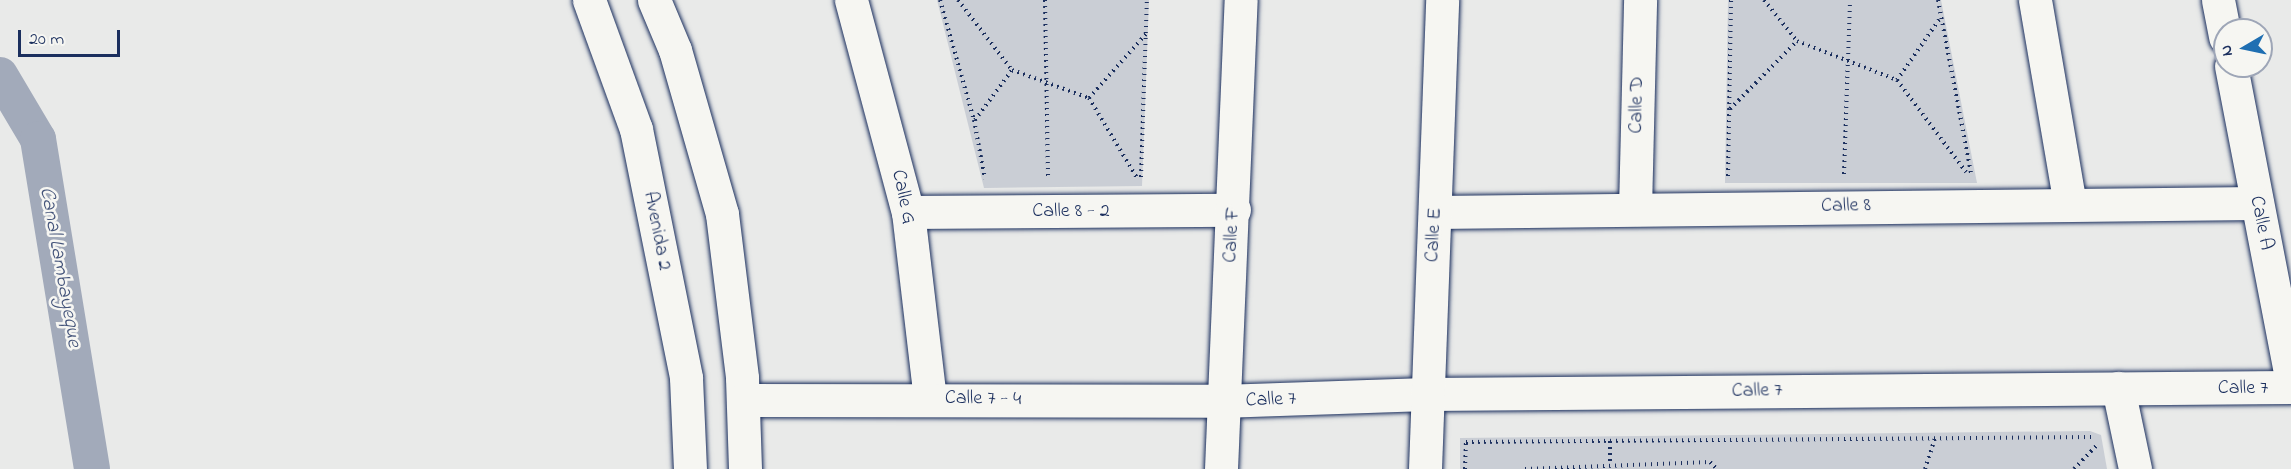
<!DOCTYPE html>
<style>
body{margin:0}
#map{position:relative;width:2291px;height:469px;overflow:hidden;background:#e9eae9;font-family:"Indie Flower",sans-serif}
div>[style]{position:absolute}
.green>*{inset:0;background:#caced5}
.canal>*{height:36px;margin:-18px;padding:0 18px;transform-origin:18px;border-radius:18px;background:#a2aaba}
.path>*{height:4px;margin-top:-2px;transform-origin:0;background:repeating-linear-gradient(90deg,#1b2f5e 0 1.5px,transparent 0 6px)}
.roads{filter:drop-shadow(0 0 2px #1b2f5e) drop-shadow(0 0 2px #1b2f5e)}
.street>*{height:33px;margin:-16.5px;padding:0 16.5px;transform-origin:16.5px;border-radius:16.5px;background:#f6f6f2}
span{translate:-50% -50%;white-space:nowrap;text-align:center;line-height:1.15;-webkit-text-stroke:5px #f6f6f2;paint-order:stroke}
.street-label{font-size:20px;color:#1b2f5e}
.water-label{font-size:21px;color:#44547a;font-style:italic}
.north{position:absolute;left:2213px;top:18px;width:60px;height:60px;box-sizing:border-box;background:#f6f6f2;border:2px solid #9ea6b7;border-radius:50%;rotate:261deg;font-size:16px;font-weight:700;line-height:24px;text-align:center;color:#1b2f5e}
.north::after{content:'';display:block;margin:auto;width:21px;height:27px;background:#1f6fb2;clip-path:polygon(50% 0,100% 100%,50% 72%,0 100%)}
.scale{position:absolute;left:18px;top:30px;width:102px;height:27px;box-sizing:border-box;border:3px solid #1b2f5e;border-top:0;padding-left:8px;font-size:18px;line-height:21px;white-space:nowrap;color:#1b2f5e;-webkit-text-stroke:4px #f6f6f2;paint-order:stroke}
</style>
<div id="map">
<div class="green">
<div style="clip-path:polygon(937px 0,1149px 0,1142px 186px,984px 188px)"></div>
<div style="clip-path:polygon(1728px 0,1941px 0,1977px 183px,1725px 183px)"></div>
<div style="clip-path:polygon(2090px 431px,2101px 435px,2107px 469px,1460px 469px,1460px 438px)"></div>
</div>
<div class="canal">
<div style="left:0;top:75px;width:74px;rotate:59.3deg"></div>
<div style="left:38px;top:139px;width:334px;rotate:80.7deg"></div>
</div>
<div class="path">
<div style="left:940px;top:0;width:125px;rotate:74.2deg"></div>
<div style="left:974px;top:120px;width:60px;rotate:79.4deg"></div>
<div style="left:958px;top:0;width:88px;rotate:52.4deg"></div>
<div style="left:1012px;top:70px;width:82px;rotate:20deg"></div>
<div style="left:1089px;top:98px;width:93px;rotate:59deg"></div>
<div style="left:1045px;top:0;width:179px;rotate:89deg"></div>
<div style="left:1764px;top:0;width:53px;rotate:51.2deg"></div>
<div style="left:1797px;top:41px;width:107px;rotate:21.3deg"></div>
<div style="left:1897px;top:80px;width:115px;rotate:53.1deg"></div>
<div style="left:1938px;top:0;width:176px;rotate:79.2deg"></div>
<div style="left:1897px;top:80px;width:77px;rotate:-55.1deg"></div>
<div style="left:1089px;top:98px;width:86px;rotate:-48.3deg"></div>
<div style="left:1730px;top:109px;width:95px;rotate:-45.4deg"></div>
<div style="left:975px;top:120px;width:62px;rotate:-53.5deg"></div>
<div style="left:1844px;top:174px;width:174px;rotate:-88deg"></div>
<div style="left:1728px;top:176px;width:176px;rotate:-89deg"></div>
<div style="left:1141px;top:177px;width:177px;rotate:-88.1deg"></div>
<div style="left:1610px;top:441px;width:23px;rotate:90deg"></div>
<div style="left:1465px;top:469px;width:27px;rotate:-88deg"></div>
<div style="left:1466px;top:442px;width:627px;rotate:-0.46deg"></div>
<div style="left:1525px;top:469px;width:185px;rotate:-2.2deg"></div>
<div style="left:1710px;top:462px;width:10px;rotate:45deg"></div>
<div style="left:1925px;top:469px;width:33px;rotate:-72deg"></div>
<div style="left:2074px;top:469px;width:32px;rotate:-46deg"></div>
</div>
<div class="roads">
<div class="street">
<div style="left:589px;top:0;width:137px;rotate:70deg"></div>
<div style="left:636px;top:129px;width:254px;rotate:78.6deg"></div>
<div style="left:686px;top:378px;width:91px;rotate:87.5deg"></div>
<div style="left:654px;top:0;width:54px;rotate:67.2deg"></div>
<div style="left:675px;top:50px;width:171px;rotate:74deg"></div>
<div style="left:722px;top:214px;width:165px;rotate:83deg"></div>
<div style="left:742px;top:378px;width:91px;rotate:88.1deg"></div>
<div style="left:851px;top:0;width:220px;rotate:75deg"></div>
<div style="left:908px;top:212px;width:187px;rotate:83.3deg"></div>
<div style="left:2035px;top:0;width:207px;rotate:80.3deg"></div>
<div style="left:2218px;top:0;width:38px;rotate:79deg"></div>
<div style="left:2231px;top:66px;width:319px;rotate:79.1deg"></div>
<div style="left:1635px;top:209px;width:209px;rotate:-88.6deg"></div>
<div style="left:908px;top:212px;width:326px;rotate:-0.4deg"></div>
<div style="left:1435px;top:212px;width:822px;rotate:-0.63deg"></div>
<div style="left:2118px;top:388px;width:83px;rotate:78.1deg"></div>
<div style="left:743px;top:400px;width:480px;rotate:0.1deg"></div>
<div style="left:1223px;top:401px;width:203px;rotate:-2deg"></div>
<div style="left:1426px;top:394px;width:865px;rotate:-0.46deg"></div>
<div style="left:1221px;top:469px;width:469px;rotate:-87.6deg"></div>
<div style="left:1425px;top:469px;width:469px;rotate:-87.9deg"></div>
</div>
</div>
<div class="street-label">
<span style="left:1637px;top:105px;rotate:-89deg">Calle D</span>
<span style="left:903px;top:197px;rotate:78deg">Calle G</span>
<span style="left:1846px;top:206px;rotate:-1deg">Calle 8</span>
<span style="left:1071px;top:211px">Calle 8 - 2</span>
<span style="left:2261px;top:223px;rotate:79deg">Calle A</span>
<span style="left:657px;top:231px;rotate:79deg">Avenida 2</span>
<span style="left:1232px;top:235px;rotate:-87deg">Calle F</span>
<span style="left:1434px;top:235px;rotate:-87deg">Calle E</span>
<span style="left:2243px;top:388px">Calle 7</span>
<span style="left:1757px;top:391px;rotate:-1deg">Calle 7</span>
<span style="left:983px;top:399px;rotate:1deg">Calle 7 - 4</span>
<span style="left:1271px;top:400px;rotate:-2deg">Calle 7</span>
</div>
<div class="water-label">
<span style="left:60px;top:267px;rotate:80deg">Canal Lambayeque</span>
</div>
<div class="north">N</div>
<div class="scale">20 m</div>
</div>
